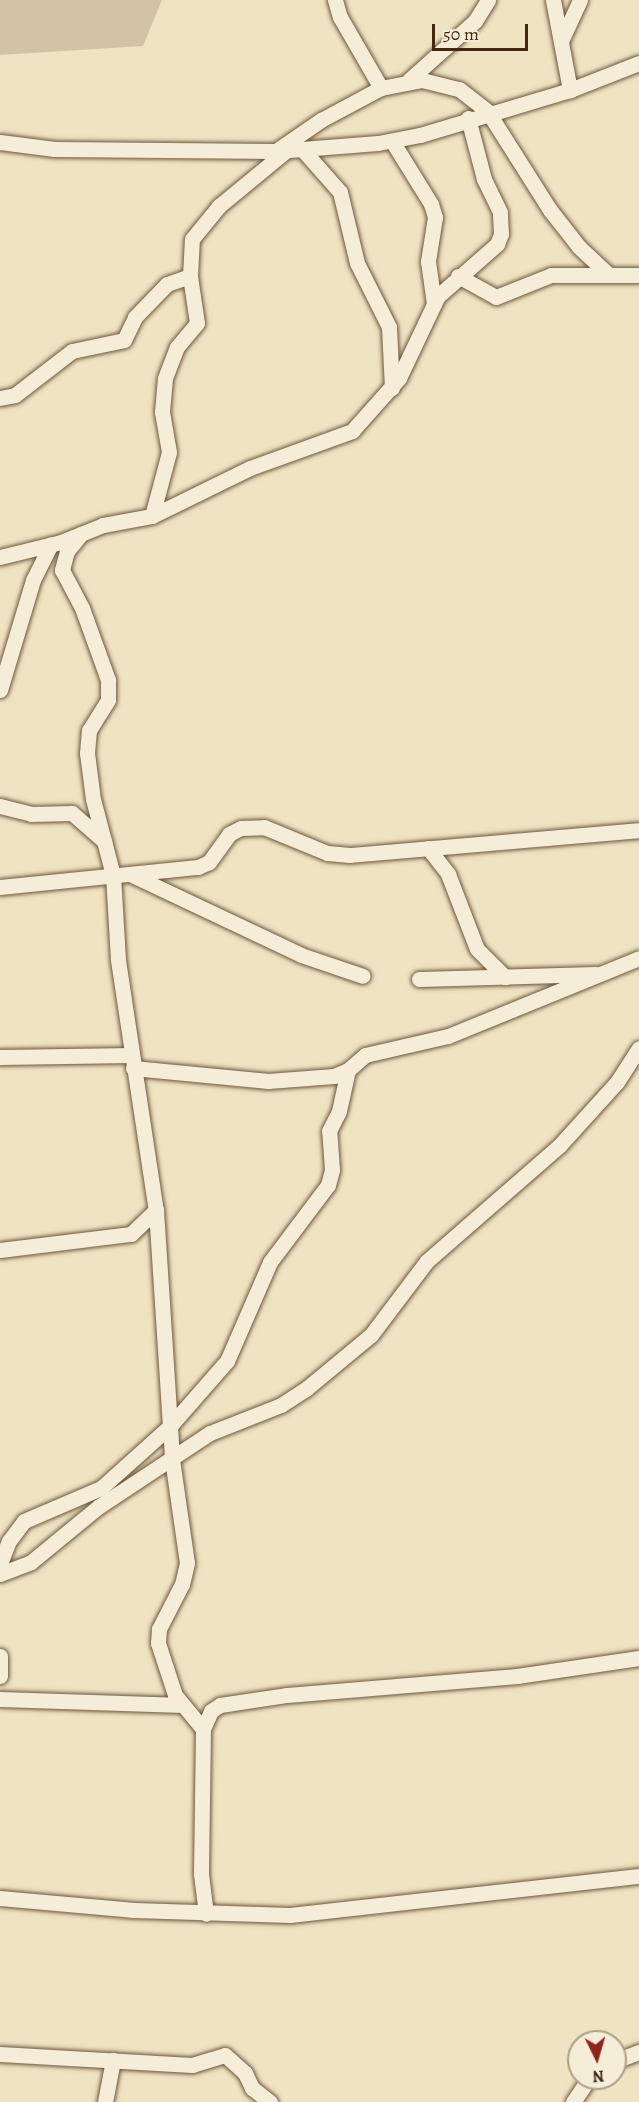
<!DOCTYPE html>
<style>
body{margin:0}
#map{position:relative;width:639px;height:2102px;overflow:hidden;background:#efe3c2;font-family:Alegreya,serif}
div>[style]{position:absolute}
.green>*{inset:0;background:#d2c3a4}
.roads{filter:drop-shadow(0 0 2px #6d573c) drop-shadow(0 0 2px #6d573c)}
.street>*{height:15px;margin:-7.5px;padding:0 7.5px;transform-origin:7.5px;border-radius:7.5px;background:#f5edd7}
span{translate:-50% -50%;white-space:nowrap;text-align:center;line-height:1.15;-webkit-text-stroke:4.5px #f5edd7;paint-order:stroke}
.north{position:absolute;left:567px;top:2030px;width:60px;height:60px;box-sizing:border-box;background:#f5edd7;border:2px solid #ad9e87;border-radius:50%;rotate:175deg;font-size:16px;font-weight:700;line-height:24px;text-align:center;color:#422810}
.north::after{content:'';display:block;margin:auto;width:21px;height:27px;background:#8f2418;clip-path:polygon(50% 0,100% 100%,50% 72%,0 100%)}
.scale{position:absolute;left:432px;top:24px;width:96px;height:27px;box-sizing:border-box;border:3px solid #422810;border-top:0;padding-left:8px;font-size:18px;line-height:21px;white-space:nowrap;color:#422810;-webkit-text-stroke:4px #f5edd7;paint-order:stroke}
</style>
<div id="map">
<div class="green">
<div style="clip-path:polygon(0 0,162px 0,143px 46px,0 55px)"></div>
</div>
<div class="roads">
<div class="street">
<div style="left:335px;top:0;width:18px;rotate:74deg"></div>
<div style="left:340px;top:17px;width:82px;rotate:60deg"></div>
<div style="left:553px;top:0;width:92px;rotate:79.3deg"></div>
<div style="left:561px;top:41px;width:45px;rotate:-65.1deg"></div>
<div style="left:409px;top:80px;width:89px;rotate:-41.8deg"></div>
<div style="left:475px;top:21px;width:25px;rotate:-58deg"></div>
<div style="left:392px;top:141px;width:74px;rotate:58.2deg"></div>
<div style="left:431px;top:204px;width:14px;rotate:73deg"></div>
<div style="left:435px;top:217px;width:45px;rotate:99deg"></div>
<div style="left:428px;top:261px;width:43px;rotate:82.1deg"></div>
<div style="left:0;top:142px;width:55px;rotate:7.3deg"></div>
<div style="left:55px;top:149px;width:221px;rotate:0.5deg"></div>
<div style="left:276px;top:151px;width:102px;rotate:-4.5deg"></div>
<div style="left:378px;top:143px;width:43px;rotate:-10.8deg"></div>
<div style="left:420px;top:135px;width:157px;rotate:-16.7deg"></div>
<div style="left:570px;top:90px;width:74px;rotate:-21.4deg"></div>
<div style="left:302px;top:149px;width:57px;rotate:48.5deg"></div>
<div style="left:340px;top:192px;width:73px;rotate:76.5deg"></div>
<div style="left:357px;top:263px;width:72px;rotate:63.4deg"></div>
<div style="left:389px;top:327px;width:61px;rotate:87.2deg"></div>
<div style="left:276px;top:151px;width:55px;rotate:-34.6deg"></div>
<div style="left:321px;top:120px;width:68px;rotate:-28.1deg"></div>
<div style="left:381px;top:88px;width:42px;rotate:-11deg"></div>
<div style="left:422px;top:80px;width:38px;rotate:14deg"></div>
<div style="left:459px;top:89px;width:37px;rotate:38deg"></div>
<div style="left:488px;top:112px;width:116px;rotate:57.7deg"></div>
<div style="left:550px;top:210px;width:47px;rotate:51.9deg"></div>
<div style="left:579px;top:247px;width:41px;rotate:43deg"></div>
<div style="left:458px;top:276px;width:43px;rotate:28.9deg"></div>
<div style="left:496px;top:297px;width:59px;rotate:-21.8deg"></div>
<div style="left:551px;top:275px;width:88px"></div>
<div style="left:0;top:398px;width:15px;rotate:-11deg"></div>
<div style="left:15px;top:395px;width:72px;rotate:-37.7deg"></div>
<div style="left:72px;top:351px;width:53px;rotate:-11.9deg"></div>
<div style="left:124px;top:340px;width:25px;rotate:-64deg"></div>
<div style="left:135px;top:317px;width:46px;rotate:-45.9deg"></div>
<div style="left:167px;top:284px;width:24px;rotate:-19deg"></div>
<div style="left:152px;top:516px;width:66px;rotate:-75.1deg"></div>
<div style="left:169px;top:452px;width:41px;rotate:-99.9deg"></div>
<div style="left:162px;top:412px;width:34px;rotate:-85deg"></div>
<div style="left:165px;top:378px;width:33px;rotate:-69deg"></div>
<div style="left:177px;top:347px;width:31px;rotate:-50deg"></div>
<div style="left:197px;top:323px;width:48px;rotate:-98.5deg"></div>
<div style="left:190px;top:276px;width:37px;rotate:-87deg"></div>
<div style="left:192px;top:239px;width:43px;rotate:-50.7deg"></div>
<div style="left:219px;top:206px;width:88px;rotate:-39.5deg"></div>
<div style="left:81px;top:534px;width:22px;rotate:129deg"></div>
<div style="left:67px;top:551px;width:20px;rotate:105deg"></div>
<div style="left:62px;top:570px;width:43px;rotate:62.2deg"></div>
<div style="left:82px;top:608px;width:77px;rotate:70.1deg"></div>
<div style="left:108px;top:680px;width:20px;rotate:90deg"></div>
<div style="left:108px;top:700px;width:36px;rotate:122deg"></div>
<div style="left:89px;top:730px;width:23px;rotate:95deg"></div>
<div style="left:87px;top:753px;width:46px;rotate:82.6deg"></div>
<div style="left:93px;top:799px;width:79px;rotate:75.3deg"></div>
<div style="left:113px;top:875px;width:85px;rotate:86.6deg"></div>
<div style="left:118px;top:960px;width:253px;rotate:81.4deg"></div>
<div style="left:156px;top:1210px;width:250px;rotate:86.3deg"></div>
<div style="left:172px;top:1459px;width:105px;rotate:81.8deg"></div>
<div style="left:187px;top:1563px;width:22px;rotate:103deg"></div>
<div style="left:182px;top:1584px;width:51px;rotate:117.1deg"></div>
<div style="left:159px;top:1629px;width:14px;rotate:94deg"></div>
<div style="left:158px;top:1643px;width:55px;rotate:71.9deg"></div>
<div style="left:175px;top:1695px;width:44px;rotate:50.5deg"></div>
<div style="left:203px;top:1729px;width:145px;rotate:90.8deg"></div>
<div style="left:201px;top:1874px;width:40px;rotate:82.9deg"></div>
<div style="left:0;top:557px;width:63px;rotate:-13.8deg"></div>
<div style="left:61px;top:542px;width:45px;rotate:-22deg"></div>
<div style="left:103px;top:525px;width:50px;rotate:-10.4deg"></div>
<div style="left:152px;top:516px;width:109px;rotate:-26.1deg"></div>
<div style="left:250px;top:468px;width:109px;rotate:-19.9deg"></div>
<div style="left:352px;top:431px;width:71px;rotate:-48.4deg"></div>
<div style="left:399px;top:378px;width:91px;rotate:-64.6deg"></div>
<div style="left:438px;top:296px;width:79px;rotate:-41.4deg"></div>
<div style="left:497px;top:244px;width:11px;rotate:-68deg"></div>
<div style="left:501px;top:234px;width:22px;rotate:-93deg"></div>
<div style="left:500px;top:212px;width:37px;rotate:-116deg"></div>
<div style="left:484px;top:179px;width:63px;rotate:-104.7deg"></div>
<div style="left:0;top:690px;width:115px;rotate:-73.3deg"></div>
<div style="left:33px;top:580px;width:40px;rotate:-63.4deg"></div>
<div style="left:0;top:806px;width:32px;rotate:14deg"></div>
<div style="left:31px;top:814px;width:41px;rotate:-1.4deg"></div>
<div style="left:72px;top:813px;width:43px;rotate:41.2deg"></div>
<div style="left:428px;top:848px;width:33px;rotate:52deg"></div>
<div style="left:448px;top:874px;width:80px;rotate:68.9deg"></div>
<div style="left:477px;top:949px;width:40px;rotate:45deg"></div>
<div style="left:130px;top:874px;width:189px;rotate:25.3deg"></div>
<div style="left:301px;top:955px;width:65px;rotate:18.7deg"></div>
<div style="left:0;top:887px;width:199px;rotate:-5.8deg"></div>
<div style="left:198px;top:867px;width:12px;rotate:-24deg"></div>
<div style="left:209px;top:862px;width:34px;rotate:-54deg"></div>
<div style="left:229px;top:834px;width:13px;rotate:-27deg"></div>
<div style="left:241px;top:828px;width:23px;rotate:-2deg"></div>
<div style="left:264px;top:827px;width:68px;rotate:22.4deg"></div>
<div style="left:327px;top:853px;width:23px;rotate:5deg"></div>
<div style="left:350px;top:855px;width:290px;rotate:-4.9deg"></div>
<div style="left:419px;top:979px;width:177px;rotate:-1.6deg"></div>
<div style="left:0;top:1057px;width:132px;rotate:-0.9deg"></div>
<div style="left:133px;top:1068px;width:136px;rotate:5.5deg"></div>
<div style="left:268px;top:1081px;width:66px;rotate:-4.3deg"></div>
<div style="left:334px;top:1076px;width:15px;rotate:-23deg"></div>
<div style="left:348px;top:1070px;width:23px;rotate:-41deg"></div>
<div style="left:365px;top:1055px;width:85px;rotate:-12.9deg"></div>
<div style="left:448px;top:1036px;width:206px;rotate:-22.2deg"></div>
<div style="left:0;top:1250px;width:132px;rotate:-7deg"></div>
<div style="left:131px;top:1234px;width:35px;rotate:-44deg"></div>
<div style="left:0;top:1564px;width:25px;rotate:-69deg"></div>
<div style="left:9px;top:1541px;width:25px;rotate:-53deg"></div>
<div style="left:24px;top:1521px;width:84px;rotate:-23.2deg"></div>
<div style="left:101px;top:1488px;width:93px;rotate:-41.9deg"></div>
<div style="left:170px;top:1426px;width:86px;rotate:-48.8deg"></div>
<div style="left:227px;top:1361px;width:108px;rotate:-66.5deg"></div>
<div style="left:270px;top:1262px;width:96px;rotate:-53deg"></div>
<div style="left:328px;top:1185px;width:16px;rotate:-75deg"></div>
<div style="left:332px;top:1170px;width:39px;rotate:-94deg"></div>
<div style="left:329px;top:1131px;width:22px;rotate:-63deg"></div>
<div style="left:339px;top:1111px;width:42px;rotate:-77.6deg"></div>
<div style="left:0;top:1574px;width:33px;rotate:-21deg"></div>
<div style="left:31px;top:1562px;width:87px;rotate:-39.4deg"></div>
<div style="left:98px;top:1507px;width:134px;rotate:-33.5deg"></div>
<div style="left:210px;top:1433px;width:76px;rotate:-21.5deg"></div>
<div style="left:281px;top:1405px;width:31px;rotate:-33deg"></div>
<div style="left:307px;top:1388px;width:83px;rotate:-39.6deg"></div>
<div style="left:371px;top:1335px;width:93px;rotate:-52.9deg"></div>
<div style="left:427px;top:1261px;width:175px;rotate:-41.1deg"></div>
<div style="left:559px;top:1146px;width:86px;rotate:-47.8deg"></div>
<div style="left:617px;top:1082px;width:40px;rotate:-57.1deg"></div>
<div style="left:0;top:1656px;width:20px;rotate:90deg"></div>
<div style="left:0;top:1699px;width:183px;rotate:1.9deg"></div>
<div style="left:203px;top:1729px;width:20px;rotate:-66deg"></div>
<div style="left:211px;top:1711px;width:11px;rotate:-34deg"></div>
<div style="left:220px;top:1705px;width:68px;rotate:-8.5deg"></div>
<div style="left:287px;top:1695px;width:231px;rotate:-4.7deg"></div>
<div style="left:517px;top:1676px;width:123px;rotate:-8.4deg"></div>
<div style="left:0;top:1898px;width:135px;rotate:5.1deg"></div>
<div style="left:134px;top:1910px;width:156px;rotate:1.8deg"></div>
<div style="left:290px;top:1915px;width:351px;rotate:-6.4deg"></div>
<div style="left:0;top:2054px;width:192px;rotate:3.3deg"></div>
<div style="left:192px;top:2065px;width:34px;rotate:-17deg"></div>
<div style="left:225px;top:2055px;width:27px;rotate:42deg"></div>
<div style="left:245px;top:2073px;width:17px;rotate:65deg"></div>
<div style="left:252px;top:2088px;width:23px;rotate:38deg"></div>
<div style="left:615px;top:2061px;width:26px;rotate:-21deg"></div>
<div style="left:105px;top:2102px;width:43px;rotate:-79.2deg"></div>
<div style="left:573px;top:2102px;width:29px;rotate:-56deg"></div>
</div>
</div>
<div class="north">N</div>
<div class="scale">50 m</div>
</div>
